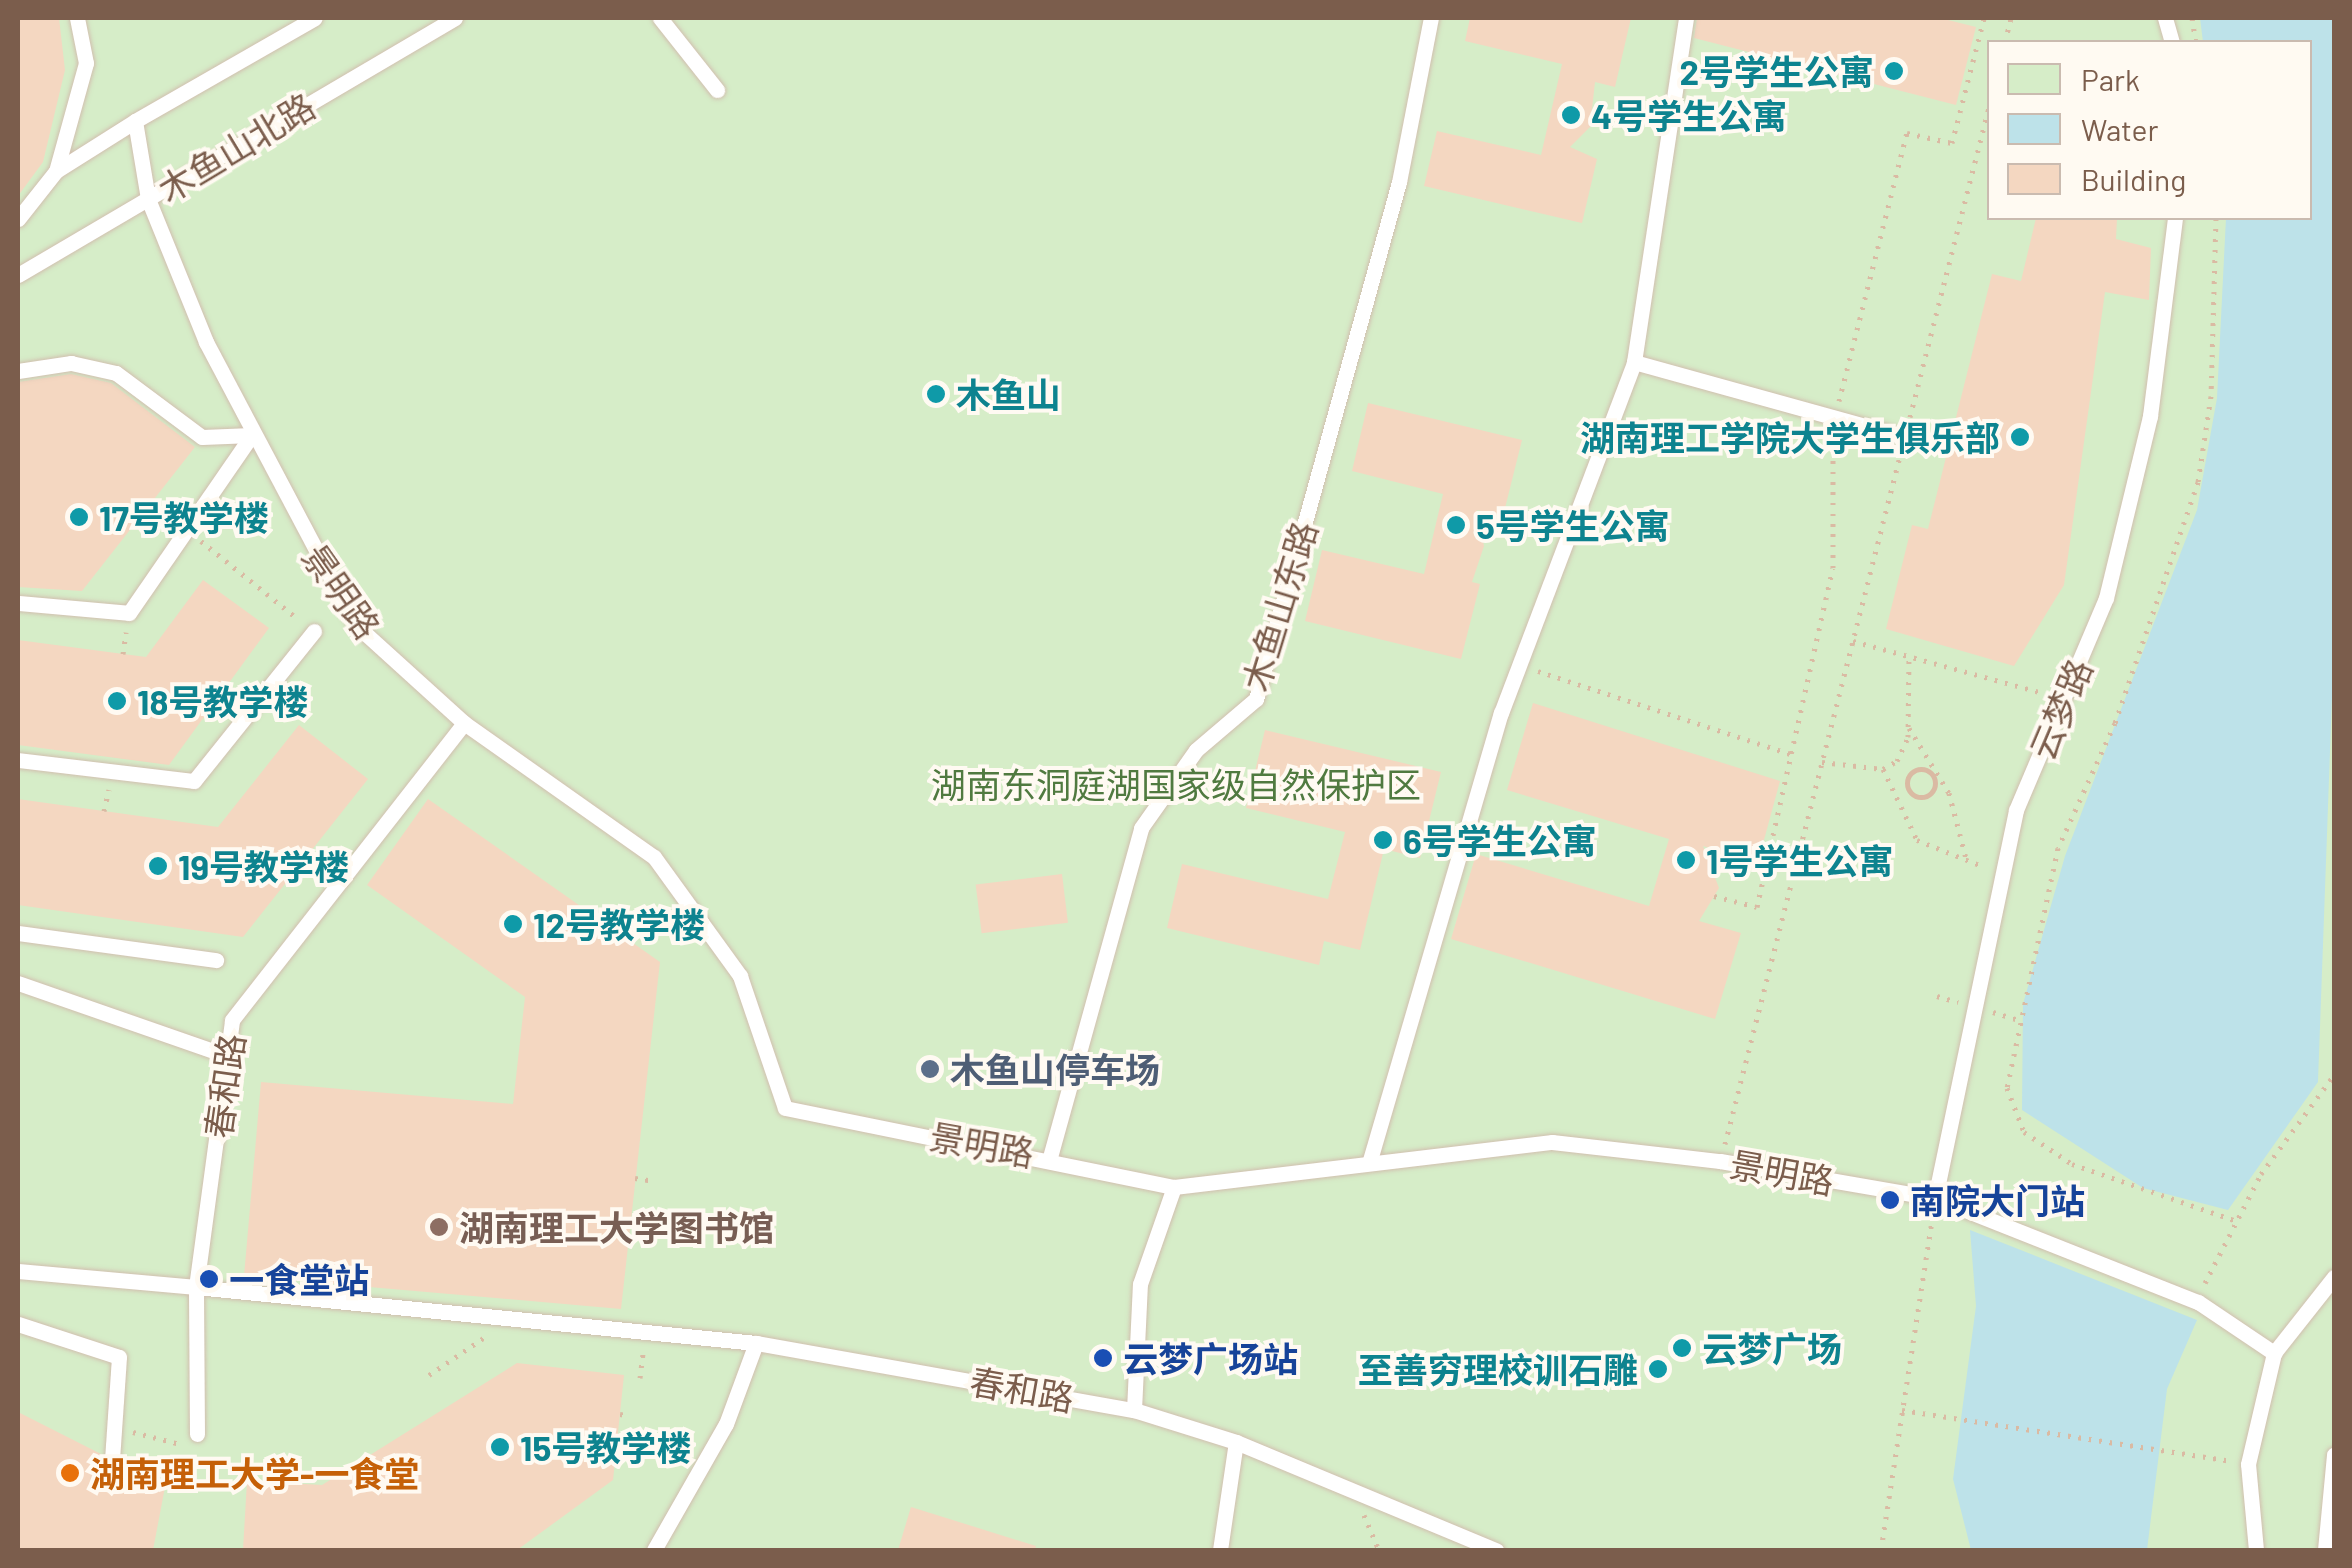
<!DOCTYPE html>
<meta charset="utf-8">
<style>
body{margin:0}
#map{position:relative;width:2352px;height:1568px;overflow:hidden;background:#fdf7eb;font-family:Barlow,"Noto Sans SC",sans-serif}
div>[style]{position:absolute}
.green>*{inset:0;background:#d6edc8}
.water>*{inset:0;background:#bde2e9}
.building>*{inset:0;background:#f4d7c1;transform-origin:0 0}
.path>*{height:5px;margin-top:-2.5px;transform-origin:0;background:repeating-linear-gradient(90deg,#dabaa3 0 2.5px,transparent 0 10.5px)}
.path>.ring{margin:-2.5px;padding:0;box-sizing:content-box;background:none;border:5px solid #dabaa3;border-radius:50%}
.roads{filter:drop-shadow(0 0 2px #d1bfaf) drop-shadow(0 0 2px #d1bfaf)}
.lane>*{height:15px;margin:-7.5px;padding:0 7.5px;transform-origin:7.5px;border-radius:7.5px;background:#fff}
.dots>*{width:28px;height:28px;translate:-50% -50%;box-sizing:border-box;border:5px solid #fffaf2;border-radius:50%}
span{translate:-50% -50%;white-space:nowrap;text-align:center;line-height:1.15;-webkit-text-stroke:8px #fffaf2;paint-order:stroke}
.culture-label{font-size:35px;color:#0d838f;font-weight:700}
.right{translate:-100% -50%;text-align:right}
.left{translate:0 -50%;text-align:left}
.street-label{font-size:35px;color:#7b5d4c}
.park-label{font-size:35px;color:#507a40}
.service-label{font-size:35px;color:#4e5e75;font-weight:700}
.transit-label{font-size:35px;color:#164399;font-weight:700}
.education-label{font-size:35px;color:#785e54;font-weight:700}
.food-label{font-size:35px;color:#c56008;font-weight:700}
.frame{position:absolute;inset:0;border:20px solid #7b5d4c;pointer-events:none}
.legend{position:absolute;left:1987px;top:40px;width:325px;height:180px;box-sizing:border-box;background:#fffaf2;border:2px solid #cabbb0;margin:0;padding:12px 18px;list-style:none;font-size:30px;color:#7b5d4c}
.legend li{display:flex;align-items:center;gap:20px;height:50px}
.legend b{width:50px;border:2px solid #cabbb0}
</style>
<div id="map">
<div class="green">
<div style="clip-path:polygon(evenodd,18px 18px,2334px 18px,2334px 1550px,18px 1550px,18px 18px,1990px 42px,2310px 42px,2310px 218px,1990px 218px,1990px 42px)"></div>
</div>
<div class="water">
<div style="clip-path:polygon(2200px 18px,2334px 18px,2334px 641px,2318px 1082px,2228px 1210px,2143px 1188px,2022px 1110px,2023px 1004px,2065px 856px,2197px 510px,2217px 398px,2226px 218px,2310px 218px,2310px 42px,2203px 42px)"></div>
<div style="clip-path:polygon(1970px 1230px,2197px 1320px,2167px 1389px,2147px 1550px,1971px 1550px,1953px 1479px,1976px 1306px)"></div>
</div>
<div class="building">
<div style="clip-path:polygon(18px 18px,59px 18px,65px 70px,43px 162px,18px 196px)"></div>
<div style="clip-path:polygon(1470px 18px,1631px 18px,1615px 87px,1595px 82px,1590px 127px,1570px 147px,1597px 159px,1582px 223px,1424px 186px,1437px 131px,1541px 155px,1562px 64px,1465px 41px)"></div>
<div style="clip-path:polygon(1697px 18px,1940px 18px,1976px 27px,1956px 105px,1694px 38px)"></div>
<div style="clip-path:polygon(2036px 218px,2117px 218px,2116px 239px,2151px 248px,2149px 300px,2105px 292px,2064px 585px,2014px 666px,1886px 629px,1912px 525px,1928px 529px,1992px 274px,2021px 281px)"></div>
<div style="clip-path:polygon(71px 374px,111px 383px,195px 447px,82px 591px,18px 587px,18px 382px)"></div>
<div style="clip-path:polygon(1368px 403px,1522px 440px,1503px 516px,1477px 510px,1484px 546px,1472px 582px,1480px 584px,1461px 659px,1305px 621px,1322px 550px,1424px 574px,1443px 494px,1352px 471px)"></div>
<div style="clip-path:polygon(203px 580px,269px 628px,169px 765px,18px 745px,18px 640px,146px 657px)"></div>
<div style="clip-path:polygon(1533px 703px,1780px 781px,1758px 862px,1703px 846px,1719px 888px,1699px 921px,1741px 933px,1715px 1019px,1451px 939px,1476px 854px,1649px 906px,1669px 839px,1507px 790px)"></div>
<div style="clip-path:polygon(299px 725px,368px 779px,243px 937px,18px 905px,18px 799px,218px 827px)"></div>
<div style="clip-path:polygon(1265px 730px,1441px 772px,1420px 858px,1384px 849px,1360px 950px,1324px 941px,1319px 965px,1167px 928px,1182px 864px,1328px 899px,1345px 832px,1246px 808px)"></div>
<div style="clip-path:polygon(428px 799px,660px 962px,621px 1309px,244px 1276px,261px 1082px,513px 1104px,525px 997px,367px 885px)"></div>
<div style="left:1062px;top:874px;width:49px;height:87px;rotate:83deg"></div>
<div style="clip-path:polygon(517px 1363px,624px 1375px,613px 1480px,517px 1550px,243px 1550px,247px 1481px,322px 1485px)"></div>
<div style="clip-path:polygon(18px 1412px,101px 1454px,105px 1469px,119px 1468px,135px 1487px,165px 1487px,153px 1550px,18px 1550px)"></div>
<div style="clip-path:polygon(911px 1507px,1036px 1546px,1035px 1550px,898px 1550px)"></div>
</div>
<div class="path">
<div style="left:2192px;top:18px;width:24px;rotate:81deg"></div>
<div style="left:2005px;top:42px;width:25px;rotate:-76deg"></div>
<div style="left:2216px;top:218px;width:178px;rotate:91.6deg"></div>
<div style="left:2211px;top:396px;width:87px;rotate:98.6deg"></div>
<div style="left:2198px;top:482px;width:255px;rotate:109deg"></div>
<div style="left:2115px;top:723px;width:137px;rotate:114.5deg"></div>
<div style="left:2058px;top:848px;width:245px;rotate:102deg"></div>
<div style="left:2007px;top:1088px;width:47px;rotate:68.9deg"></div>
<div style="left:2024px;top:1132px;width:58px;rotate:33.7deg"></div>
<div style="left:2072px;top:1164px;width:171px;rotate:19.1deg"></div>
<div style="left:1839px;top:401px;width:276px;rotate:-75.8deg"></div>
<div style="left:1907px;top:133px;width:46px;rotate:12.5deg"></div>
<div style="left:1952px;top:143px;width:129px;rotate:-75.6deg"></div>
<div style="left:1910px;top:417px;width:323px;rotate:-75.7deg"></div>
<div style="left:201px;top:541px;width:124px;rotate:38.8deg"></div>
<div style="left:1853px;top:641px;width:197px;rotate:15.3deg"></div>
<div style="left:123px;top:654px;width:22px;rotate:-82deg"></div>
<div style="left:1538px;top:671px;width:269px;rotate:18.2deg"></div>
<div style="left:1909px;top:728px;width:76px;rotate:58.4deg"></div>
<div style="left:1949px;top:793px;width:71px;rotate:75.4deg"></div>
<div style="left:1822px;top:762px;width:61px;rotate:6.5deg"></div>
<div style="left:1883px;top:769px;width:16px;rotate:-30deg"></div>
<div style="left:1897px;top:761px;width:26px;rotate:-65deg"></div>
<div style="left:1908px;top:737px;width:80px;rotate:-89.3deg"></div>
<div style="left:1883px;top:769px;width:79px;rotate:64.4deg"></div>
<div style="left:1917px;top:840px;width:70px;rotate:21.8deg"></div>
<div class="ring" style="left:1907px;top:769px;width:23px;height:23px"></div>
<div style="left:104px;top:811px;width:22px;rotate:-77deg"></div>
<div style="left:1714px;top:896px;width:44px;rotate:14.3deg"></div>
<div style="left:1757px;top:907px;width:347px;rotate:-77.4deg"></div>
<div style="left:1833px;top:568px;width:132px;rotate:-90deg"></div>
<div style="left:1937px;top:996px;width:22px;rotate:16deg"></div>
<div style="left:1993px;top:1012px;width:24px;rotate:17deg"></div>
<div style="left:1725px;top:1144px;width:710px;rotate:-75.73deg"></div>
<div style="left:635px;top:1178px;width:18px;rotate:9deg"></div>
<div style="left:2205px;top:1283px;width:123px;rotate:-62.8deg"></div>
<div style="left:2261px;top:1174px;width:123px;rotate:-53.6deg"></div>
<div style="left:429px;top:1375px;width:68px;rotate:-34.2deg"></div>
<div style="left:640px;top:1378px;width:26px;rotate:-83deg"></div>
<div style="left:1902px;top:1410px;width:332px;rotate:8.8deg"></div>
<div style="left:620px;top:1414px;width:6px;rotate:9deg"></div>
<div style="left:133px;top:1432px;width:49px;rotate:14.3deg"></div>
<div style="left:1364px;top:1515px;width:38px;rotate:67deg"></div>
<div style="left:1881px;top:1550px;width:338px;rotate:-81.2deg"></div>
</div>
<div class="roads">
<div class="lane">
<div style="left:77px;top:18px;width:46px;rotate:78.7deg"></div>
<div style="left:86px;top:63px;width:112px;rotate:105.5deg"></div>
<div style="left:56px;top:171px;width:93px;rotate:-32.3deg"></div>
<div style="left:135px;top:121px;width:79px;rotate:80.5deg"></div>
<div style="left:148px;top:199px;width:154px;rotate:67.9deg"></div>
<div style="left:206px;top:342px;width:320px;rotate:62.1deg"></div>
<div style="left:356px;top:625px;width:146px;rotate:42.2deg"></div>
<div style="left:464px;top:723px;width:232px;rotate:35.2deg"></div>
<div style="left:654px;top:857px;width:147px;rotate:54.1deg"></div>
<div style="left:740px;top:976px;width:139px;rotate:71.2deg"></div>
<div style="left:785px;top:1108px;width:397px;rotate:11.5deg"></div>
<div style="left:1174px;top:1187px;width:381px;rotate:-6.8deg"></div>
<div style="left:1552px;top:1142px;width:169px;rotate:6.5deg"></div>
<div style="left:1720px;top:1161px;width:218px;rotate:9.8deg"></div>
<div style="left:1935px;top:1198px;width:283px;rotate:21.6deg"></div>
<div style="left:2198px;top:1302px;width:92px;rotate:33.9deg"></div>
<div style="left:660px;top:18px;width:92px;rotate:51.6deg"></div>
<div style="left:2165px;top:18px;width:25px;rotate:74deg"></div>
<div style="left:135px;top:121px;width:207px;rotate:-29.8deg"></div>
<div style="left:18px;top:219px;width:61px;rotate:-51.6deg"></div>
<div style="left:18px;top:275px;width:507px;rotate:-30.46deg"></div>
<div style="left:1634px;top:362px;width:281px;rotate:15.5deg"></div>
<div style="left:18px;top:371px;width:54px;rotate:-8.6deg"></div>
<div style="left:71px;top:363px;width:46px;rotate:12.5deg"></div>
<div style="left:116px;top:373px;width:107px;rotate:36.7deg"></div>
<div style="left:202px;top:437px;width:50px;rotate:-2.3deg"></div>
<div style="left:18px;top:603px;width:111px;rotate:5.1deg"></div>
<div style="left:129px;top:613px;width:216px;rotate:-55.4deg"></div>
<div style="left:18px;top:760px;width:177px;rotate:6.8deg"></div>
<div style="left:194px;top:781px;width:192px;rotate:-51.3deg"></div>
<div style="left:18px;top:933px;width:200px;rotate:7.8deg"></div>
<div style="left:18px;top:983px;width:222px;rotate:19.2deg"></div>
<div style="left:1050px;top:1157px;width:341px;rotate:-74.5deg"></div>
<div style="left:1141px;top:828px;width:95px;rotate:-54.8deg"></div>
<div style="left:1196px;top:750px;width:79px;rotate:-40.4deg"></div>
<div style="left:1256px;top:699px;width:536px;rotate:-74.54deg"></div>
<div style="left:1399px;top:182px;width:167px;rotate:-79deg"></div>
<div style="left:1370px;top:1160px;width:466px;rotate:-73.7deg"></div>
<div style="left:1501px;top:713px;width:375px;rotate:-69.2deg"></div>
<div style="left:1634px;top:362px;width:348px;rotate:-81.4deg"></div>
<div style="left:1935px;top:1198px;width:396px;rotate:-78.2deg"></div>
<div style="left:2016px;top:810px;width:230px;rotate:-67deg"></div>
<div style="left:2106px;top:598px;width:187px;rotate:-76.4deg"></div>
<div style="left:2150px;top:416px;width:200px;rotate:-82.8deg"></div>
<div style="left:18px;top:1271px;width:179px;rotate:5.1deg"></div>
<div style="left:196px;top:1287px;width:269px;rotate:-82.3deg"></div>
<div style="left:232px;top:1020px;width:377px;rotate:-52deg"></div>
<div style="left:18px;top:1324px;width:106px;rotate:18.1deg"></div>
<div style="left:119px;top:1357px;width:103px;rotate:93.9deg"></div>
<div style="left:1134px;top:1410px;width:126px;rotate:-87.3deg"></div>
<div style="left:1140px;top:1284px;width:103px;rotate:-70.7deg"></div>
<div style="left:197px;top:1434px;width:147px;rotate:-90.4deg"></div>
<div style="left:196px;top:1287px;width:563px;rotate:5.71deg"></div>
<div style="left:654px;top:1550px;width:145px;rotate:-60.3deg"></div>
<div style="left:726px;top:1424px;width:86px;rotate:-69.7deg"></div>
<div style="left:756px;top:1343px;width:384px;rotate:10.1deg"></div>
<div style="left:1134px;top:1410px;width:107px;rotate:17.4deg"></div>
<div style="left:1236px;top:1442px;width:282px;rotate:22.6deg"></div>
<div style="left:1220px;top:1550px;width:109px;rotate:-81.6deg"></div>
<div style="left:2256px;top:1550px;width:86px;rotate:-95.3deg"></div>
<div style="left:2248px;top:1464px;width:114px;rotate:-76.8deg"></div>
<div style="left:2274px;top:1353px;width:97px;rotate:-51.7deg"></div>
<div style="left:2325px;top:1550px;width:96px;rotate:-84.6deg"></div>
</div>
</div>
<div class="dots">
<div style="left:1894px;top:71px;background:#0f9aa8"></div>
<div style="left:1571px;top:115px;background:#0f9aa8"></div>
<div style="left:936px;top:394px;background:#0f9aa8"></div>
<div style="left:2020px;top:437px;background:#0f9aa8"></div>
<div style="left:79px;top:517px;background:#0f9aa8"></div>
<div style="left:1456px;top:525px;background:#0f9aa8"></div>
<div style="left:117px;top:701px;background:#0f9aa8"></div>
<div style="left:1383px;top:840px;background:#0f9aa8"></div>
<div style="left:1686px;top:860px;background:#0f9aa8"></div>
<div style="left:158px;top:866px;background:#0f9aa8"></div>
<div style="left:513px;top:924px;background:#0f9aa8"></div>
<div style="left:930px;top:1069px;background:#5c6f8a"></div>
<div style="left:1890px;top:1200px;background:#1a4fb4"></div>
<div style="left:439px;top:1227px;background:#8d6e63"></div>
<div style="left:209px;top:1279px;background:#1a4fb4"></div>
<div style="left:1682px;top:1348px;background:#0f9aa8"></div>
<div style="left:1103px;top:1358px;background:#1a4fb4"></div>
<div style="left:1658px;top:1369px;background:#0f9aa8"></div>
<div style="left:500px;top:1447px;background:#0f9aa8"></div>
<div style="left:70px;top:1473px;background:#e8710a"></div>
</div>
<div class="culture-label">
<span class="right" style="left:1874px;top:71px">2号学生公寓</span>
<span class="left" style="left:1591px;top:115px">4号学生公寓</span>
<span class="left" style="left:956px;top:394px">木鱼山</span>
<span class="right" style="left:2000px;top:437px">湖南理工学院大学生俱乐部</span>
<span class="left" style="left:99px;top:517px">17号教学楼</span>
<span class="left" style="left:1476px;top:525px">5号学生公寓</span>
<span class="left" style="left:137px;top:701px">18号教学楼</span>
<span class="left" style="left:1403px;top:840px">6号学生公寓</span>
<span class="left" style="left:1706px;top:860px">1号学生公寓</span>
<span class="left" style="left:178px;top:866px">19号教学楼</span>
<span class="left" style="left:533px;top:924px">12号教学楼</span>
<span class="left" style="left:1702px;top:1348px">云梦广场</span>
<span class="right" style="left:1638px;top:1369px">至善穷理校训石雕</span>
<span class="left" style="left:520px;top:1447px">15号教学楼</span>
</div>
<div class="street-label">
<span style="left:236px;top:147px;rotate:-31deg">木鱼山北路</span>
<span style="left:342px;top:591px;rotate:55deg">景明路</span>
<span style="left:1279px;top:606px;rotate:-73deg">木鱼山东路</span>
<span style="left:2060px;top:709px;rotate:-67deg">云梦路</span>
<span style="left:224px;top:1086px;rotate:-82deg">春和路</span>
<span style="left:982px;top:1144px;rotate:10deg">景明路</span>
<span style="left:1782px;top:1172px;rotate:10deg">景明路</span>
<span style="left:1022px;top:1389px;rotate:10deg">春和路</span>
</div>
<div class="park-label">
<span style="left:1176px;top:784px">湖南东洞庭湖国家级自然保护区</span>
</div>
<div class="service-label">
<span class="left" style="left:950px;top:1069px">木鱼山停车场</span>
</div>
<div class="transit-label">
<span class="left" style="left:1910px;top:1200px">南院大门站</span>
<span class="left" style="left:229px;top:1279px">一食堂站</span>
<span class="left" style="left:1123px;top:1358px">云梦广场站</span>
</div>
<div class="education-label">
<span class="left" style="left:459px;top:1227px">湖南理工大学图书馆</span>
</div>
<div class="food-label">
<span class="left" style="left:90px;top:1473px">湖南理工大学-一食堂</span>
</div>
<div class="frame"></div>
<ul class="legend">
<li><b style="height:28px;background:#d6edc8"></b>Park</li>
<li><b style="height:28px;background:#bde2e9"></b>Water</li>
<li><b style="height:28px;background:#f4d7c1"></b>Building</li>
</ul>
</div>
